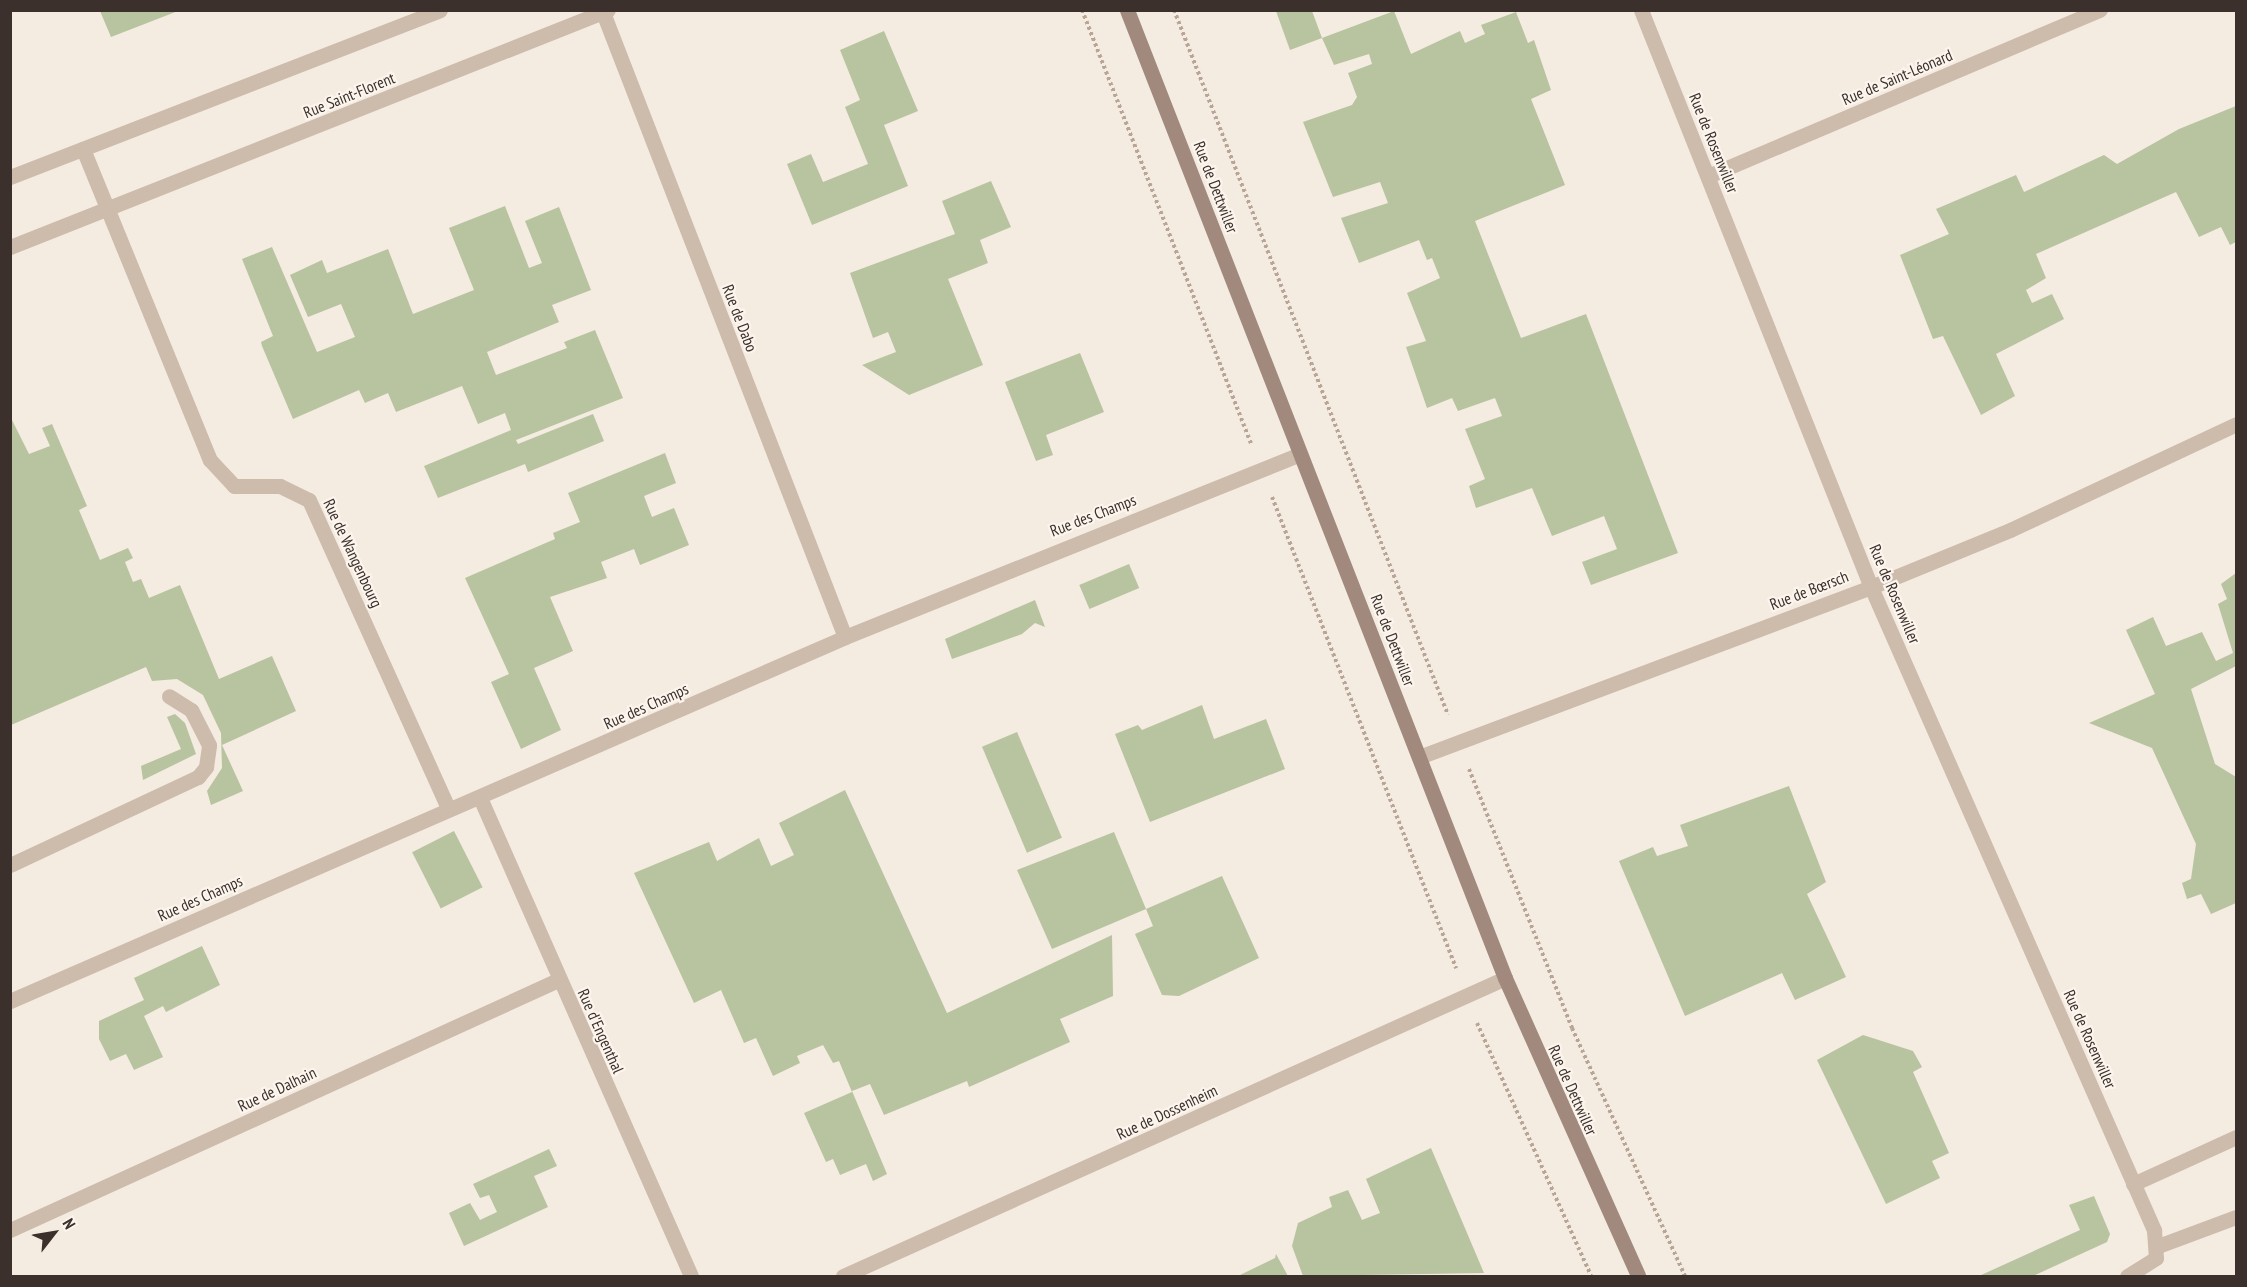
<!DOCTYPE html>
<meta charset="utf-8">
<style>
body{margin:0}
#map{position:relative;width:2247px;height:1287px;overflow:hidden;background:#f4ebe1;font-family:"PT Sans Narrow",sans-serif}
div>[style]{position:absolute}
.green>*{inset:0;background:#b8c4a0;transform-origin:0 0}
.path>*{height:4px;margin-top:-2px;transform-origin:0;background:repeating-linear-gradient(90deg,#b9a596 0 3px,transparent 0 6px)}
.lane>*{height:15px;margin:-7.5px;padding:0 7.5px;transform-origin:7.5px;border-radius:7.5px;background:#cdbbac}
.street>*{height:15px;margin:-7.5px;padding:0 7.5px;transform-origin:7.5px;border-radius:7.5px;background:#cdbbac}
.secondary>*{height:15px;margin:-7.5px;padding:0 7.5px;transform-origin:7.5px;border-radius:7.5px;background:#a18a7d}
span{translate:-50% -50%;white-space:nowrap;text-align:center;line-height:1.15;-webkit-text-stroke:4.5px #fbf5ee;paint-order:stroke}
.street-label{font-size:16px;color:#3b302b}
.frame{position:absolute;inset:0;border:12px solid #3b302b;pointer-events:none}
.north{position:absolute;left:24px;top:1203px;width:60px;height:60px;-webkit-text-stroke:4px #fbf5ee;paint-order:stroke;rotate:59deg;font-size:16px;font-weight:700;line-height:24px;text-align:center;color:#3b302b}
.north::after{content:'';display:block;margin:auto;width:21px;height:27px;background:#3b302b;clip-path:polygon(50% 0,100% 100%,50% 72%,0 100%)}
</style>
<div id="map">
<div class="green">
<div style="clip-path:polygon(100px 11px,178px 11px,111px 37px)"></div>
<div style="clip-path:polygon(1276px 11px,1312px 11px,1322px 38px,1394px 11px,1411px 54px,1460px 31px,1465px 43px,1485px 34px,1481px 25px,1516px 12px,1528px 43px,1534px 40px,1551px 90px,1531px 99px,1565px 185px,1475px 221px,1521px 338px,1586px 314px,1678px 553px,1591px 585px,1582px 562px,1617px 549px,1604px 516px,1552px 536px,1532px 488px,1476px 508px,1469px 486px,1485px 479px,1465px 429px,1502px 416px,1495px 398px,1458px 411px,1452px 398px,1427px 408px,1406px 347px,1426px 341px,1407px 293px,1440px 278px,1432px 258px,1427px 260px,1419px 240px,1359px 263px,1341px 218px,1388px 203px,1380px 182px,1333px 197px,1303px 122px,1352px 105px,1357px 97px,1348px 73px,1372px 64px,1369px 54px,1334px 65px,1322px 38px,1290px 50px)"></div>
<div style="clip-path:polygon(884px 31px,918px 111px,884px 125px,908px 186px,812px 225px,787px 164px,811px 154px,823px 182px,868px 164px,845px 107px,860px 100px,840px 50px)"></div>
<div style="clip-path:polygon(2236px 106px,2236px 242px,2230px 245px,2221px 227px,2199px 237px,2176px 192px,2036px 254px,2046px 278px,2026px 290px,2032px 303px,2052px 294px,2064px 319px,1996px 354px,2015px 396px,1981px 415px,1943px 336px,1933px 339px,1900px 255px,1949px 234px,1936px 209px,2016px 175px,2024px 192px,2104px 155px,2117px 164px,2179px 129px)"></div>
<div style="clip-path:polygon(991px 181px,1011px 227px,980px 240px,988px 263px,948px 279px,983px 365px,909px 395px,862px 365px,896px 352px,888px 332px,873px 338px,850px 273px,955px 234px,942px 201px)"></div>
<div style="clip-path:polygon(505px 206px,529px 268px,542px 263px,525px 221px,559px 207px,591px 290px,552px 305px,559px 322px,487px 352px,496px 375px,567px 348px,564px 342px,595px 330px,623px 398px,516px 440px,518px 444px,593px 414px,604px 441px,528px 472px,525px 464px,438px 498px,424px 466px,511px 430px,505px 413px,478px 424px,462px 386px,396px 412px,388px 393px,365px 403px,359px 390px,293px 419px,262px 346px,261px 342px,273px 336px,242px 259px,272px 247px,317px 352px,355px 337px,341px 304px,308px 317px,290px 275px,322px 260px,327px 273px,388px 249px,413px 314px,474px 290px,449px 228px)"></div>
<div style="clip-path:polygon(1080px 353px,1104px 412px,1046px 435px,1053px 455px,1036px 461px,1005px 382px)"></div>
<div style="clip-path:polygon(11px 418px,29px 454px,50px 446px,42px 428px,52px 424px,87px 506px,79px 510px,100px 560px,128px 548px,133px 558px,125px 562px,133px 582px,141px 579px,149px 598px,180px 585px,219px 679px,272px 656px,296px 711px,222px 745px,243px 791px,211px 805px,207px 791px,222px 768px,221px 733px,203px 695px,177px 679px,152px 681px,146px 667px,11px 725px)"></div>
<div style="clip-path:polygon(665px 453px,676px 483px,644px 496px,652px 517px,674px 508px,689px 545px,640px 565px,634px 549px,601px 562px,607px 578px,550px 597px,573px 651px,534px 668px,561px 730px,521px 749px,491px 682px,509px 674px,465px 578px,555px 539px,553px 533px,580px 522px,568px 493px)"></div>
<div style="left:1129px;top:564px;width:26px;height:54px;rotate:67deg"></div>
<div style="clip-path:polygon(2236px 573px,2236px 666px,2191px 689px,2215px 764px,2236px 777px,2236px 903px,2211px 914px,2201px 894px,2187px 899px,2182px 883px,2191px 879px,2196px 844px,2152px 748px,2089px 723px,2155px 694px,2126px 630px,2153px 617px,2166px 646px,2202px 632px,2216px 661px,2233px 653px,2218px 604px,2227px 599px,2221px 584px)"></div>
<div style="clip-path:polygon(1035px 600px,1045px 627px,1035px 623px,1022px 634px,952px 659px,945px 639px)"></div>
<div style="clip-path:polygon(1202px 705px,1214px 739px,1266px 719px,1285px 769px,1150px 822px,1115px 734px,1138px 725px,1142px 730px)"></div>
<div style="clip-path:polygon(175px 714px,185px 723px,196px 754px,143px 780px,141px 766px,181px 749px,167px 717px)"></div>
<div style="left:1017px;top:732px;width:115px;height:38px;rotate:67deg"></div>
<div style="clip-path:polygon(1789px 786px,1826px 882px,1807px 894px,1846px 977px,1795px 1000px,1782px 973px,1685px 1016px,1619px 861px,1653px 847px,1657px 856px,1688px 846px,1680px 825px)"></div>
<div style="clip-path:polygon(845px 790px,947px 1013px,1112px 935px,1113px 996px,1060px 1019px,1070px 1042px,969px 1087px,967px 1081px,884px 1115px,870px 1084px,852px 1091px,887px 1174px,873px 1181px,866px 1164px,840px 1175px,833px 1159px,826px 1162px,804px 1113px,852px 1092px,839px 1061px,833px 1063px,823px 1045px,797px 1056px,800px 1063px,773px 1076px,756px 1038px,744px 1043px,721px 990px,694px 1003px,634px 873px,709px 842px,717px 861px,759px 838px,771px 866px,794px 855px,779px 823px)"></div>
<div style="left:454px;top:831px;width:63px;height:47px;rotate:63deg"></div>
<div style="clip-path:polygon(1114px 832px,1146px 909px,1222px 876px,1259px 958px,1179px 996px,1162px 995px,1135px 934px,1153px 926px,1146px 909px,1052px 949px,1017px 870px)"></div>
<div style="clip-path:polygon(202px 946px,220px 985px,166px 1012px,163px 1006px,144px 1016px,163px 1057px,134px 1070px,126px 1054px,110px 1061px,99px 1039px,99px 1021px,144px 1000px,134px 978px)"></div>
<div style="clip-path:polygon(1863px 1035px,1913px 1051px,1922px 1067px,1913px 1072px,1949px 1153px,1932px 1161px,1940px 1178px,1886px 1204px,1817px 1060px)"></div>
<div style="clip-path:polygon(1431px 1148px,1484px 1273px,1303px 1276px,1292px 1246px,1298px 1223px,1332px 1207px,1329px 1197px,1348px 1190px,1362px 1220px,1380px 1213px,1366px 1179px)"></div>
<div style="clip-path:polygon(549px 1149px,557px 1166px,534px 1176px,548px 1207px,464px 1246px,449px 1213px,470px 1203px,480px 1220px,497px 1212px,489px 1195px,480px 1198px,473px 1184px)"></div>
<div style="clip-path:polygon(2094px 1196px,2110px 1234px,2107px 1242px,2033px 1276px,1979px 1276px,2080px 1230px,2069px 1205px)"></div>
<div style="clip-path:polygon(1276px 1254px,1288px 1276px,1238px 1276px,1275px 1258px)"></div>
</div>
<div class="path">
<div style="left:1082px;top:10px;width:465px;rotate:68.7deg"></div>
<div style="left:1174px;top:10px;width:756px;rotate:68.76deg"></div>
<div style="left:1272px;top:497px;width:506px;rotate:68.66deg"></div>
<div style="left:1469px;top:769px;width:279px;rotate:68.3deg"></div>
<div style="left:1572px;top:1028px;width:273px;rotate:65.5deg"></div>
<div style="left:1477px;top:1023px;width:277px;rotate:65.7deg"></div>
</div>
<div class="lane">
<div style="left:10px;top:865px;width:208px;rotate:-25.1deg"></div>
<div style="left:198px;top:777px;width:13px;rotate:-51deg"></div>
<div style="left:206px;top:767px;width:22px;rotate:-82deg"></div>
<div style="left:209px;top:745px;width:39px;rotate:-117deg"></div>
<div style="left:191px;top:710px;width:26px;rotate:-148deg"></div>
</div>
<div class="street">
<div style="left:602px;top:10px;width:672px;rotate:68.82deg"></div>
<div style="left:1641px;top:10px;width:621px;rotate:68.27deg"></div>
<div style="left:1871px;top:587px;width:703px;rotate:66.24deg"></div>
<div style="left:2154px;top:1230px;width:28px;rotate:86deg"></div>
<div style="left:2156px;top:1258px;width:34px;rotate:148deg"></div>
<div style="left:83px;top:149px;width:336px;rotate:67.8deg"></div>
<div style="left:210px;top:460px;width:35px;rotate:47deg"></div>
<div style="left:234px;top:486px;width:46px"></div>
<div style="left:280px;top:486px;width:32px;rotate:26deg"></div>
<div style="left:309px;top:500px;width:338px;rotate:65.7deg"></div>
<div style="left:1708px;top:176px;width:426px;rotate:-23deg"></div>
<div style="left:10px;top:177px;width:461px;rotate:-21.2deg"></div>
<div style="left:10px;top:247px;width:643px;rotate:-21.62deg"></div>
<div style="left:1419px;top:757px;width:483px;rotate:-20.6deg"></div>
<div style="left:1871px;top:587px;width:150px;rotate:-22.3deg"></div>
<div style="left:2010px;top:530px;width:250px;rotate:-25.1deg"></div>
<div style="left:481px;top:800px;width:520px;rotate:66.19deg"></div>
<div style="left:10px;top:1001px;width:911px;rotate:-23.55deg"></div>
<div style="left:845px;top:637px;width:490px;rotate:-21.9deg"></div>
<div style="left:2133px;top:1184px;width:113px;rotate:-24.5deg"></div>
<div style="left:10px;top:1230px;width:602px;rotate:-24.52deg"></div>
<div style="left:2158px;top:1246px;width:83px;rotate:-20.4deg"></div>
<div style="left:843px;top:1276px;width:726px;rotate:-24.23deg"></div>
</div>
<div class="secondary">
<div style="left:1127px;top:10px;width:1039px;rotate:68.67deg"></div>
<div style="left:1505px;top:978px;width:326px;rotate:65.9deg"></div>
</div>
<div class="street-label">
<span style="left:1897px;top:77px;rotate:-23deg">Rue de Saint-Léonard</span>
<span style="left:349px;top:95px;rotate:-22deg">Rue Saint-Florent</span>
<span style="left:1714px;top:143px;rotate:68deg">Rue de Rosenwiller</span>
<span style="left:1216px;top:187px;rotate:69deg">Rue de Dettwiller</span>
<span style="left:740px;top:318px;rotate:69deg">Rue de Dabo</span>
<span style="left:1093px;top:515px;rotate:-21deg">Rue des Champs</span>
<span style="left:353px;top:553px;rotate:65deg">Rue de Wangenbourg</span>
<span style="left:1809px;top:590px;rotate:-21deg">Rue de Bœrsch</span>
<span style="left:1895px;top:594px;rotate:67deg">Rue de Rosenwiller</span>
<span style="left:1393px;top:640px;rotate:69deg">Rue de Dettwiller</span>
<span style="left:646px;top:706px;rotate:-24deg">Rue des Champs</span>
<span style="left:200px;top:898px;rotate:-24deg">Rue des Champs</span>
<span style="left:601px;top:1031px;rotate:66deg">Rue d'Engenthal</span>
<span style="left:2090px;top:1039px;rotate:66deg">Rue de Rosenwiller</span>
<span style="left:277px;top:1089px;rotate:-25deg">Rue de Dalhain</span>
<span style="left:1573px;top:1090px;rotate:66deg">Rue de Dettwiller</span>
<span style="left:1167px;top:1112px;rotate:-25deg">Rue de Dossenheim</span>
</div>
<div class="frame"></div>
<div class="north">N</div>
</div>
